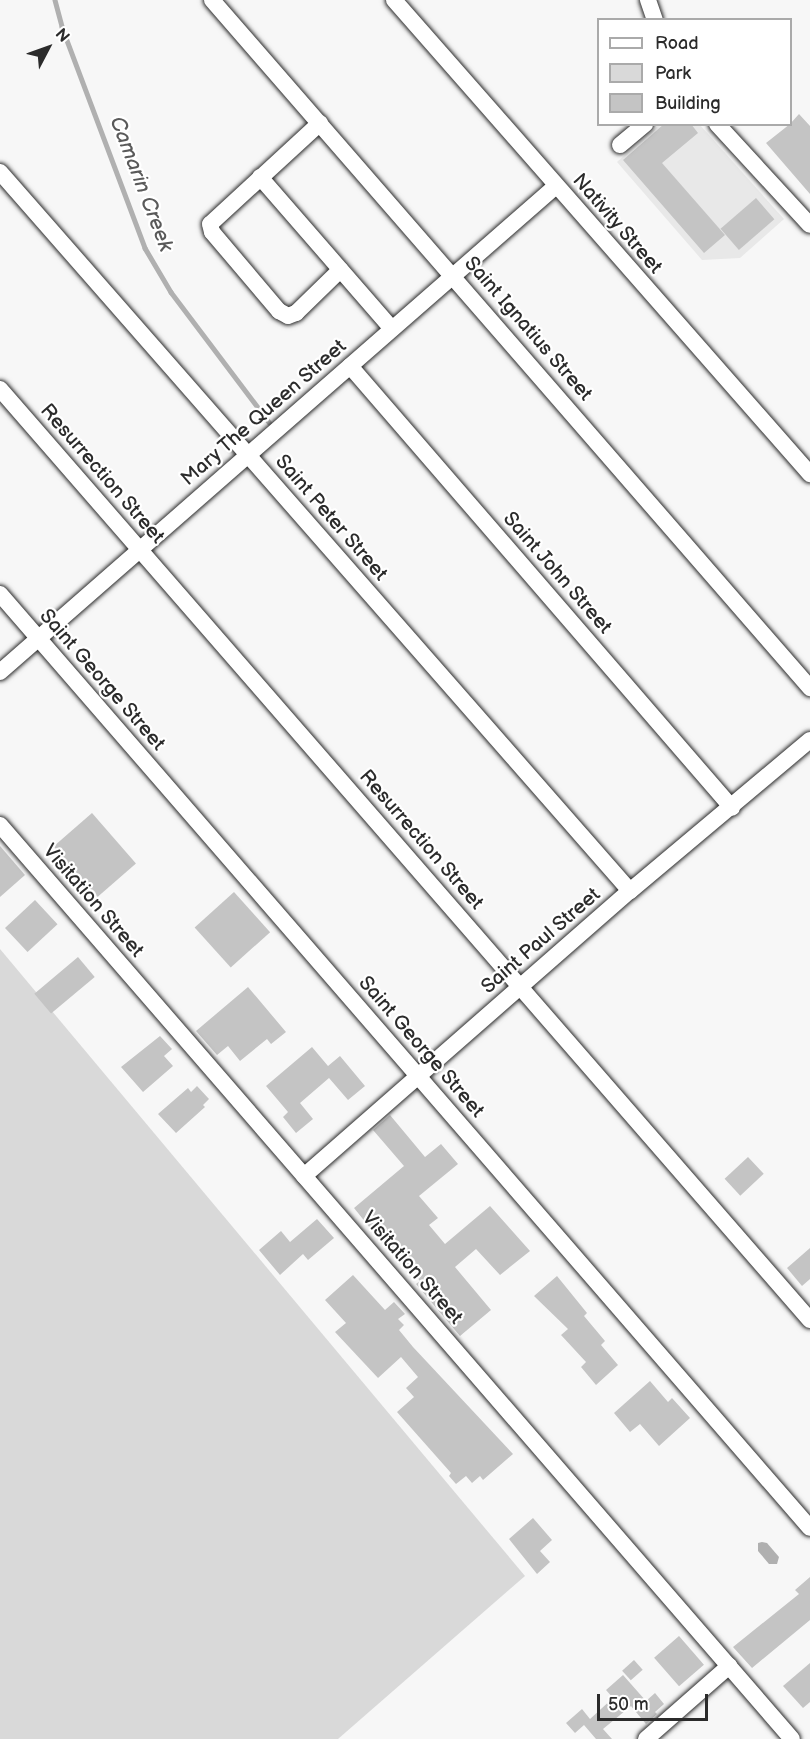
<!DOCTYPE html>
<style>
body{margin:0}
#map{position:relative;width:810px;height:1739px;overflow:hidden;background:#f7f7f7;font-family:"Balsamiq Sans",sans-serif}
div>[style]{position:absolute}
.built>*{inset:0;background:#e8e8e8}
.green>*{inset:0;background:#d9d9d9}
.water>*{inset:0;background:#b0b0b0}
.stream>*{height:4.5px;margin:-2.25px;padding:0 2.25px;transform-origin:2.25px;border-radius:2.25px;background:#b0b0b0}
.building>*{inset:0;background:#c4c4c4;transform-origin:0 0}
.roads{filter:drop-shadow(0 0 2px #2b2b2b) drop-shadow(0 0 2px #2b2b2b)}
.minor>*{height:16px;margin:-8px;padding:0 8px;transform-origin:8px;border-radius:8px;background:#fff}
span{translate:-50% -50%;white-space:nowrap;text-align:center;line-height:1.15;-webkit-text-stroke:4.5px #fff;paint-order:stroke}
.street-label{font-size:20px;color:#2b2b2b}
.water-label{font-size:21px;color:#5a5a5a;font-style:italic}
.legend{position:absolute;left:597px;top:18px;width:195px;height:108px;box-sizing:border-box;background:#fff;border:2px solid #aaa;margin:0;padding:8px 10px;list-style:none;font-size:18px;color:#2b2b2b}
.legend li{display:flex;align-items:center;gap:12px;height:30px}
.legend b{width:30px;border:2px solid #aaa}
.north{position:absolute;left:18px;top:18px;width:60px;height:60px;-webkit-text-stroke:4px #fff;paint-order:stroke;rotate:49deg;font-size:16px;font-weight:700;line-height:24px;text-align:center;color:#2b2b2b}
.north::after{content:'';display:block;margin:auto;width:21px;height:27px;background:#2b2b2b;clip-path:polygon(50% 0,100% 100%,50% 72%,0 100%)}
.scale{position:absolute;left:597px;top:1694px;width:111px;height:27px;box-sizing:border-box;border:3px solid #2b2b2b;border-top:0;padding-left:8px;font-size:18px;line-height:21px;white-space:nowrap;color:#2b2b2b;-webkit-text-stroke:4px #fff;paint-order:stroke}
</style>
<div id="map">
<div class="built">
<div style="clip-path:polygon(659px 125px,700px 125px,784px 219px,740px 258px,702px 260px,617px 162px)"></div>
</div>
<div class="green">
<div style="clip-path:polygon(0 949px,525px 1576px,338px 1739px,0 1739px)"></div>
</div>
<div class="water">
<div style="clip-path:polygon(762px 1542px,767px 1543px,779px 1557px,777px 1564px,769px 1564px,758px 1551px,758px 1543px)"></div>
</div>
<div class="stream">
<div style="left:55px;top:0;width:28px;rotate:75deg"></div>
<div style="left:62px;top:27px;width:236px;rotate:69.4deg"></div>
<div style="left:145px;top:248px;width:51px;rotate:59.4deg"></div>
<div style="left:171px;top:292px;width:163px;rotate:53deg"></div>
</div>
<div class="building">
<div style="clip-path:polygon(799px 114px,810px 126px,810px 194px,766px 143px,790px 124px)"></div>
<div style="clip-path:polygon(664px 124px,691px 124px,698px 133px,662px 163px,725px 235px,704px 253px,623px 160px)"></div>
<div style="left:756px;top:198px;width:28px;height:47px;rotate:49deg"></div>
<div style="left:92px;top:813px;width:67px;height:51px;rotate:49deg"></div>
<div style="clip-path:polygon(0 846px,25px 875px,0 897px)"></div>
<div style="left:234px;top:892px;width:54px;height:53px;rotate:48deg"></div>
<div style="left:35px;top:900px;width:33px;height:41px;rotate:47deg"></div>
<div style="left:78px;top:957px;width:26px;height:57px;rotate:50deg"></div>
<div style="clip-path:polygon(248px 987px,286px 1032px,271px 1044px,267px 1039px,240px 1061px,228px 1046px,217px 1055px,196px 1031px)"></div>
<div style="clip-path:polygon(160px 1036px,172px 1049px,164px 1056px,173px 1066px,143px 1092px,121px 1067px)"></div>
<div style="clip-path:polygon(312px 1047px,328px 1066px,340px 1056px,365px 1086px,348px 1100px,329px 1078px,300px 1103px,313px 1119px,296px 1133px,283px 1117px,288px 1112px,266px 1086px)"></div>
<div style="clip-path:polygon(197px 1086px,209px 1099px,203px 1105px,205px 1107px,176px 1133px,158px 1114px,188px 1088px,191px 1092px)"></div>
<div style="clip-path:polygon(390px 1115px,425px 1157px,441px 1144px,458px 1164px,419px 1196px,438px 1218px,429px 1225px,445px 1244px,490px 1206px,530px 1251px,500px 1275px,476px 1249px,455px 1267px,491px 1310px,460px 1336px,416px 1284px,420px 1281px,407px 1265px,387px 1241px,383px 1244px,354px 1208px,404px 1166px,373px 1130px)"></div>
<div style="left:748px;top:1157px;width:23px;height:32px;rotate:47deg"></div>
<div style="clip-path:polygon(317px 1219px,334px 1238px,308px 1260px,303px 1254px,280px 1275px,259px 1250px,281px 1231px,290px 1242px)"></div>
<div style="clip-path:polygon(810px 1248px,810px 1279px,802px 1286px,787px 1268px)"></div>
<div style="clip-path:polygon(353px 1275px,385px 1310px,394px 1302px,405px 1314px,398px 1319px,404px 1325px,399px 1330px,413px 1347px,513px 1454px,483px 1480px,480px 1476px,472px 1483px,466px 1476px,456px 1484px,449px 1476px,451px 1473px,397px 1412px,414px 1397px,406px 1388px,418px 1377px,401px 1357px,378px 1378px,335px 1332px,346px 1323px,325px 1300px)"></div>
<div style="clip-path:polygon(557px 1276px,587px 1313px,584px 1316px,605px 1341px,601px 1345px,618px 1365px,596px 1385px,581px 1367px,586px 1362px,561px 1335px,568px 1329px,534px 1296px)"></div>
<div style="clip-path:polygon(650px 1381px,668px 1402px,672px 1398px,690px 1418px,659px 1446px,640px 1424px,630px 1432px,614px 1413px)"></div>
<div style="clip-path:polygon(533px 1518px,552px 1540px,540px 1551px,550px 1562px,537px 1574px,509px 1539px)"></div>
<div style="clip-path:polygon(810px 1577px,810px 1620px,752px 1668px,733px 1647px,799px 1594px,795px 1590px)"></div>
<div style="left:679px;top:1636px;width:38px;height:33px;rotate:49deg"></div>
<div style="left:634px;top:1660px;width:13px;height:16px;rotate:48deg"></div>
<div style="clip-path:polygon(810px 1663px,810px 1702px,803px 1708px,783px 1686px)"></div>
<div style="clip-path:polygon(623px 1675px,646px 1701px,655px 1693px,664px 1704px,655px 1712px,657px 1714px,646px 1724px,631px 1706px,603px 1729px,612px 1739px,596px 1739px,584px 1725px,575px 1733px,566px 1723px,582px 1709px,590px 1719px,613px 1698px,606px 1690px)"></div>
</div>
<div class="roads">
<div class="minor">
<div style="left:212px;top:0;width:912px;rotate:49deg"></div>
<div style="left:394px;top:0;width:631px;rotate:48.73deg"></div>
<div style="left:648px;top:0;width:21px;rotate:71deg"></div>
<div style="left:320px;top:123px;width:149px;rotate:137.4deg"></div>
<div style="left:210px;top:224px;width:8px;rotate:76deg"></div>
<div style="left:212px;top:232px;width:104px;rotate:49.7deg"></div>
<div style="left:279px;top:311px;width:10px;rotate:29deg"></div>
<div style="left:288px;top:316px;width:9px;rotate:-21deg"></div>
<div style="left:296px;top:313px;width:62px;rotate:-44.3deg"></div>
<div style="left:717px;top:124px;width:137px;rotate:47.4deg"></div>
<div style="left:620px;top:145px;width:33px;rotate:-40deg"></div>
<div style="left:0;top:172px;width:956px;rotate:48.77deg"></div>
<div style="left:260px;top:177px;width:201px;rotate:49deg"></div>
<div style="left:350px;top:366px;width:584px;rotate:49.16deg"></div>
<div style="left:0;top:389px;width:1234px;rotate:48.98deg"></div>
<div style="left:0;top:594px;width:1236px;rotate:49.07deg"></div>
<div style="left:0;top:672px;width:738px;rotate:-41.16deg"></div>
<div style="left:0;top:825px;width:1209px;rotate:49.09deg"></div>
<div style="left:304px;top:1176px;width:433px;rotate:-41.2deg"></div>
<div style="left:630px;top:891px;width:235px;rotate:-40deg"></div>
<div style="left:646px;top:1739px;width:111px;rotate:-41.3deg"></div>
</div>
</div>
<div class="street-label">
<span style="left:617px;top:224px;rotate:49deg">Nativity Street</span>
<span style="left:528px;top:329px;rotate:49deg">Saint Ignatius Street</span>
<span style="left:264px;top:413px;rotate:-41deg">Mary The Queen Street</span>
<span style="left:102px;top:474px;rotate:49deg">Resurrection Street</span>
<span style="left:331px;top:518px;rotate:49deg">Saint Peter Street</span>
<span style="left:557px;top:573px;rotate:49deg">Saint John Street</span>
<span style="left:102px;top:680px;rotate:49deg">Saint George Street</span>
<span style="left:421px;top:840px;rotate:49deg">Resurrection Street</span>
<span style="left:93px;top:901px;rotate:49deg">Visitation Street</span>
<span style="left:541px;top:941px;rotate:-41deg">Saint Paul Street</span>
<span style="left:421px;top:1047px;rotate:49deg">Saint George Street</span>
<span style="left:412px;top:1268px;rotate:49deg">Visitation Street</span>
</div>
<div class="water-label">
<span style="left:141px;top:184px;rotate:69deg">Camarin Creek</span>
</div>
<ul class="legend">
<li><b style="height:8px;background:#fff"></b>Road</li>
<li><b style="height:16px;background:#d9d9d9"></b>Park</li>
<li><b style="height:16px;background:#c4c4c4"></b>Building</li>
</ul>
<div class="north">N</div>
<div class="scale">50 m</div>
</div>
